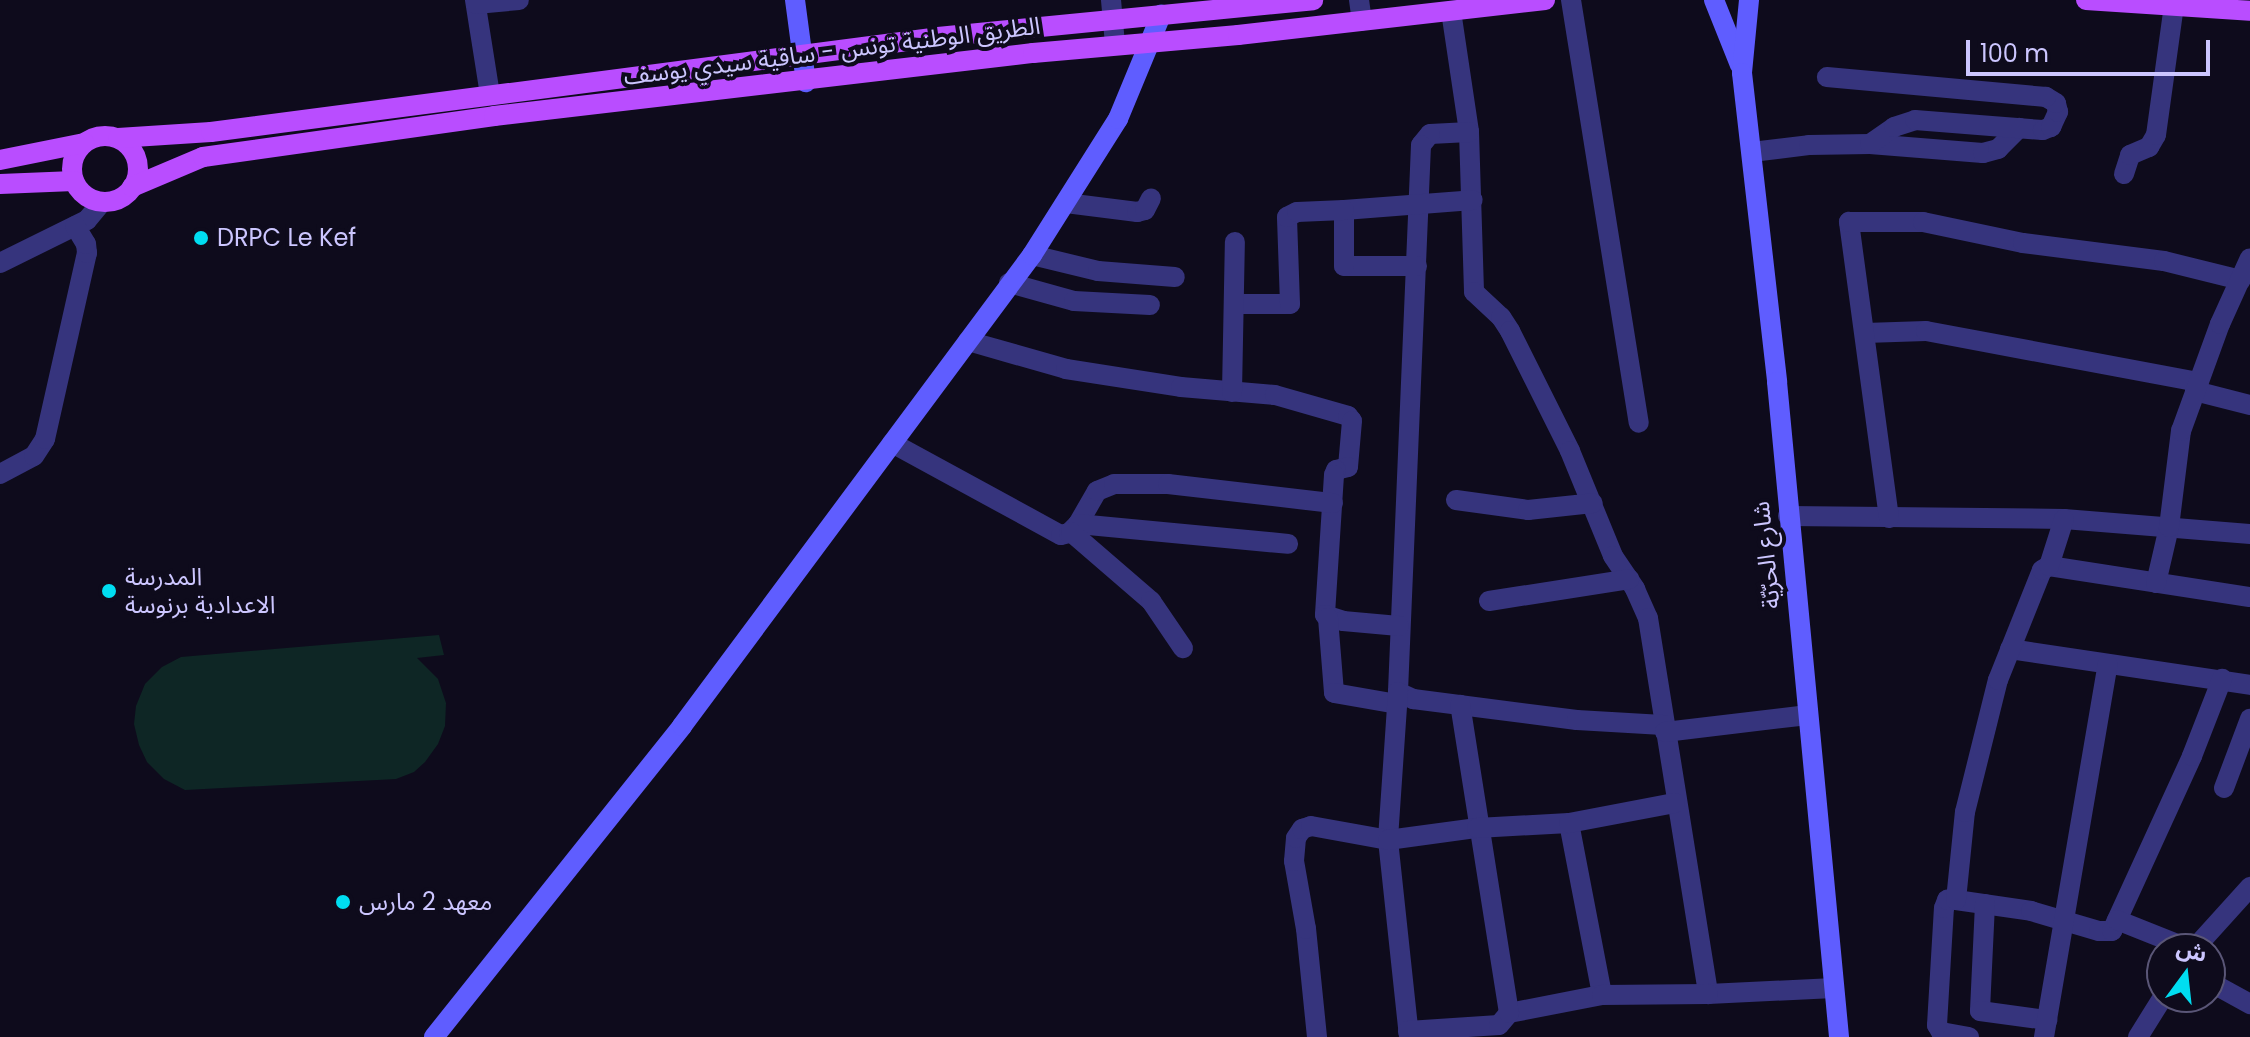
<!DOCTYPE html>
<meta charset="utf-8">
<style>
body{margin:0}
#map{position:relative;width:2250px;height:1037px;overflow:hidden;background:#0e0b1c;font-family:Poppins,"Noto Sans Arabic",sans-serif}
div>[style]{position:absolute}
.green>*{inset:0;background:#0e2625}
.street>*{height:20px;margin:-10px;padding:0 10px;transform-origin:10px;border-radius:10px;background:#36347d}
.secondary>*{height:20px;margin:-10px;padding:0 10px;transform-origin:10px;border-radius:10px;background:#5f5dff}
.primary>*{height:20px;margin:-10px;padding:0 10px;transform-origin:10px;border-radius:10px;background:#b94dff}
.primary>.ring{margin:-10px;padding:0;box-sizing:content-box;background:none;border:20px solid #b94dff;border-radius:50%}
.dots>*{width:22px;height:22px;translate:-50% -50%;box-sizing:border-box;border:4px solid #0e0b1c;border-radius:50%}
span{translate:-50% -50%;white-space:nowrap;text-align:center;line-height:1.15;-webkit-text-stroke:8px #0e0b1c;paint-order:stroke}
.street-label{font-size:24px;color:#ccc6ff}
.poi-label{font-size:24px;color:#ccc6ff}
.left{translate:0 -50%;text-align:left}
.north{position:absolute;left:2146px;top:933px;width:80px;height:80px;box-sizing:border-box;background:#0e0b1c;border:2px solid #5a5677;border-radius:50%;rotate:15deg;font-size:22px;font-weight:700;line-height:32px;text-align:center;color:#ccc6ff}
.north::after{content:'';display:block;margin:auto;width:28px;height:36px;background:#00ddf1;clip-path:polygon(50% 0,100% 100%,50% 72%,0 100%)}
.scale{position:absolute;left:1966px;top:40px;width:244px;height:36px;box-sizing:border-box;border:4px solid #ccc6ff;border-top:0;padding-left:10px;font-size:24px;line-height:28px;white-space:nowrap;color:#ccc6ff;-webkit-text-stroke:6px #0e0b1c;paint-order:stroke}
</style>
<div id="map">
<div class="green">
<div style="clip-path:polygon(439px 635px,444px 655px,417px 658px,438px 679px,446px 703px,445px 726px,438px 744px,425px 762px,414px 772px,396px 779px,185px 790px,164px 779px,147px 762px,139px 745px,134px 724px,136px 706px,145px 684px,162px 667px,181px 657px)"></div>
</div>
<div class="street">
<div style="left:475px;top:0;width:96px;rotate:81deg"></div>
<div style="left:1111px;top:0;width:44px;rotate:84.8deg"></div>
<div style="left:1359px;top:0;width:21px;rotate:82deg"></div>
<div style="left:1571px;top:0;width:428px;rotate:80.9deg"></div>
<div style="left:476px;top:4px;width:43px;rotate:-5.3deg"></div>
<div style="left:1451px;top:11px;width:122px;rotate:81.5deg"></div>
<div style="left:1469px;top:132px;width:160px;rotate:88.2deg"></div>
<div style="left:1474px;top:292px;width:37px;rotate:43deg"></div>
<div style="left:1501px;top:317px;width:17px;rotate:57deg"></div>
<div style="left:1510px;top:331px;width:134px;rotate:63.4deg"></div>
<div style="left:1570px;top:451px;width:113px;rotate:67.7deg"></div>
<div style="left:1613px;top:556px;width:40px;rotate:56deg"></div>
<div style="left:1635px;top:589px;width:32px;rotate:66deg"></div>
<div style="left:1648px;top:618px;width:381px;rotate:80.9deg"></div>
<div style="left:1708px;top:994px;width:126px;rotate:-2.7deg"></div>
<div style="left:1469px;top:132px;width:39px;rotate:177deg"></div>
<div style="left:1430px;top:134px;width:14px;rotate:129deg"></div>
<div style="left:1421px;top:145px;width:547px;rotate:92.41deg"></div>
<div style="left:1398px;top:692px;width:17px;rotate:25deg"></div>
<div style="left:1413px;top:699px;width:165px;rotate:7.3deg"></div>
<div style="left:1577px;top:720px;width:86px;rotate:3.3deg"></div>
<div style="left:1870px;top:144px;width:113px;rotate:4.6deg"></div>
<div style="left:1983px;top:153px;width:16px;rotate:-15deg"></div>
<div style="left:1998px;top:149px;width:30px;rotate:-45deg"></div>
<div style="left:1752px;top:152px;width:57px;rotate:-7deg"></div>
<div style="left:1809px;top:145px;width:61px;rotate:-0.9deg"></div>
<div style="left:1870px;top:144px;width:29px;rotate:-35deg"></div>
<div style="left:1894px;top:127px;width:22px;rotate:-18deg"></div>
<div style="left:1915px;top:120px;width:128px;rotate:4.5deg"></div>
<div style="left:2043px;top:130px;width:9px;rotate:-21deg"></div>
<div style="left:2051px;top:127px;width:17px;rotate:-65deg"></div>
<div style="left:2058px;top:112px;width:9px;rotate:-103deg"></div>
<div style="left:2056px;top:103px;width:12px;rotate:-149deg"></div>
<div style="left:2046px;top:97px;width:220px;rotate:-174.8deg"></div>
<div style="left:2124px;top:174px;width:20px;rotate:-72deg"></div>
<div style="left:2130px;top:155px;width:21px;rotate:-23deg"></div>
<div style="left:2149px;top:147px;width:14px;rotate:-60deg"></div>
<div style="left:2156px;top:135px;width:130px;rotate:-82.1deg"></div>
<div style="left:1066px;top:203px;width:72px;rotate:7.2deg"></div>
<div style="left:1137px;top:212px;width:8px;rotate:-14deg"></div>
<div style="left:1145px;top:210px;width:13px;rotate:-63deg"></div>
<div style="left:1032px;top:255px;width:68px;rotate:13.6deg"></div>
<div style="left:1098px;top:271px;width:77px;rotate:4.5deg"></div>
<div style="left:0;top:263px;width:97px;rotate:-26.3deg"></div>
<div style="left:87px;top:220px;width:23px;rotate:-50deg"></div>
<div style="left:1417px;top:266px;width:73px;rotate:180deg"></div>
<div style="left:1344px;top:266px;width:56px;rotate:-90deg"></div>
<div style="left:1344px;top:210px;width:129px;rotate:-4.4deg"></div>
<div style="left:1009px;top:283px;width:67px;rotate:15.5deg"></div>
<div style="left:1074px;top:301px;width:76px;rotate:3deg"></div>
<div style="left:1234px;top:304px;width:56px"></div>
<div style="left:1290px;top:304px;width:87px;rotate:-92deg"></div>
<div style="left:1287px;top:217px;width:11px;rotate:-27deg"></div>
<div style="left:1297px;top:212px;width:47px;rotate:-2.4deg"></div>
<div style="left:1865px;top:333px;width:61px;rotate:-1.9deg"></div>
<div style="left:1926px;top:331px;width:277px;rotate:10.6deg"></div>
<div style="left:968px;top:341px;width:102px;rotate:15.9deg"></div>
<div style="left:1066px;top:369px;width:116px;rotate:8.9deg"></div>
<div style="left:1181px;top:387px;width:94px;rotate:4.9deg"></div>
<div style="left:1275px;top:395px;width:76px;rotate:16deg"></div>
<div style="left:1348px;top:416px;width:6px;rotate:51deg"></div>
<div style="left:1352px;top:421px;width:46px;rotate:95deg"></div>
<div style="left:1348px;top:467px;width:12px;rotate:166deg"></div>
<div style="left:1336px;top:470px;width:5px;rotate:112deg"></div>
<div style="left:1334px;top:475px;width:140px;rotate:93.7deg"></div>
<div style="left:1325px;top:615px;width:19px;rotate:18deg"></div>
<div style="left:1343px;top:621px;width:56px;rotate:5.1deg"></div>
<div style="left:2195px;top:391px;width:57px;rotate:14.3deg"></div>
<div style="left:1232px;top:392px;width:150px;rotate:-88.9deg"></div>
<div style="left:892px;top:443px;width:192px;rotate:28.6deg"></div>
<div style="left:1061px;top:535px;width:8px;rotate:-14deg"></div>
<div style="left:1069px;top:533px;width:13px;rotate:-45deg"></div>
<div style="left:1078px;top:524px;width:38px;rotate:-60deg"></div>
<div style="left:1097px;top:491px;width:18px;rotate:-22deg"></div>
<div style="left:1114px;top:484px;width:54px"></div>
<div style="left:1168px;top:484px;width:166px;rotate:6.6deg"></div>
<div style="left:0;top:474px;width:38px;rotate:-28deg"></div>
<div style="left:34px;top:456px;width:20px;rotate:-57deg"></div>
<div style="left:45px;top:439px;width:191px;rotate:-77.3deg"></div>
<div style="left:87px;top:253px;width:9px;rotate:-96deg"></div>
<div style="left:86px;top:244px;width:21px;rotate:-121deg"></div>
<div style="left:1456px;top:500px;width:73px;rotate:7.9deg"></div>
<div style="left:1528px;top:510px;width:65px;rotate:-6.1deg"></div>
<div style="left:1788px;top:516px;width:276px;rotate:0.6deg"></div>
<div style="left:2064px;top:519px;width:187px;rotate:4.6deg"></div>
<div style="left:1889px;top:518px;width:299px;rotate:-97.7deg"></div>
<div style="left:1849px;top:222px;width:74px"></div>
<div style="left:1923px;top:222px;width:102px;rotate:11.9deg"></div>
<div style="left:2023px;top:243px;width:142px;rotate:7.3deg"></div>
<div style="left:2164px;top:261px;width:79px;rotate:13.9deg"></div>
<div style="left:1078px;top:524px;width:211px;rotate:5.4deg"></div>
<div style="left:1071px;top:532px;width:106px;rotate:40.8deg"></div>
<div style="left:1151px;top:601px;width:57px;rotate:55.8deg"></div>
<div style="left:2049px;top:566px;width:203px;rotate:8.8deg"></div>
<div style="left:2156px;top:583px;width:57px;rotate:-76.9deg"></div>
<div style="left:2169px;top:527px;width:97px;rotate:-82.9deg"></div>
<div style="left:2181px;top:431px;width:114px;rotate:-70deg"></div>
<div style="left:2220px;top:324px;width:72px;rotate:-65.6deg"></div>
<div style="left:1489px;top:601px;width:142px;rotate:-8.9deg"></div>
<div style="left:1328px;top:618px;width:75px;rotate:85.4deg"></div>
<div style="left:1334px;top:693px;width:64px;rotate:9.9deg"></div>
<div style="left:2010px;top:649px;width:243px;rotate:8.5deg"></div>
<div style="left:1398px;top:692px;width:148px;rotate:93.9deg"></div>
<div style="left:1388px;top:840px;width:198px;rotate:83.9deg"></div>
<div style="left:1665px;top:732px;width:144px;rotate:-6.8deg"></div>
<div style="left:2224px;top:788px;width:74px;rotate:-69.4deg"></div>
<div style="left:1569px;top:823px;width:175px;rotate:79.1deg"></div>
<div style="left:1956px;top:900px;width:76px;rotate:8.3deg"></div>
<div style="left:2031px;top:911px;width:71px;rotate:16.4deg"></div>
<div style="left:2099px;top:931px;width:13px"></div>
<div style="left:2112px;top:931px;width:192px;rotate:-65.4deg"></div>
<div style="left:2192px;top:756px;width:83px;rotate:-68.7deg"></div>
<div style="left:1985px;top:904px;width:107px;rotate:92.7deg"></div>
<div style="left:1980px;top:1011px;width:68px;rotate:7.7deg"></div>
<div style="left:2117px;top:920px;width:79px;rotate:21.7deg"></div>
<div style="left:2194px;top:949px;width:84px;rotate:-47.9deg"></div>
<div style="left:2210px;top:982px;width:46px;rotate:28.8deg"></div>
<div style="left:1509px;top:1013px;width:95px;rotate:-11deg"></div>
<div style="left:1602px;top:995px;width:106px;rotate:-0.5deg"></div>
<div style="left:1408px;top:1031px;width:91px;rotate:-3.8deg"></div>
<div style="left:1499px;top:1025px;width:16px;rotate:-50deg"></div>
<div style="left:1509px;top:1013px;width:312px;rotate:-99deg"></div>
<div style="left:1317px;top:1037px;width:109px;rotate:-95.8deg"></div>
<div style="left:1306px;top:929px;width:69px;rotate:-100deg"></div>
<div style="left:1294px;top:861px;width:23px;rotate:-85deg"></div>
<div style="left:1296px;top:838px;width:11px;rotate:-56deg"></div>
<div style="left:1302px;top:829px;width:9px;rotate:-18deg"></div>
<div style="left:1311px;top:826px;width:78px;rotate:10.3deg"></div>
<div style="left:1388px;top:840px;width:90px;rotate:-7.7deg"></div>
<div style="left:1477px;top:828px;width:92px;rotate:-3.1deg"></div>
<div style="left:1569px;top:823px;width:108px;rotate:-10.7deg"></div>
<div style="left:1969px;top:1037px;width:28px;rotate:-170deg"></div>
<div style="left:1941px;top:1032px;width:8px;rotate:-120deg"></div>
<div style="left:1937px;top:1025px;width:117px;rotate:-86.6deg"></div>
<div style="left:1944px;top:908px;width:9px;rotate:-69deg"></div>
<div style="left:1947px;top:900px;width:9px"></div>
<div style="left:1956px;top:900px;width:88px;rotate:-84.2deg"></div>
<div style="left:1965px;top:812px;width:136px;rotate:-76deg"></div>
<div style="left:1998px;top:680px;width:118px;rotate:-68.2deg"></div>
<div style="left:2042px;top:570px;width:8px;rotate:-30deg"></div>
<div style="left:2049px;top:566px;width:49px;rotate:-72.3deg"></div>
<div style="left:2044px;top:1037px;width:378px;rotate:-80.3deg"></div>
<div style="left:2138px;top:1037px;width:47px;rotate:-58deg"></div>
</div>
<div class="secondary">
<div style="left:795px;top:0;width:83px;rotate:82.4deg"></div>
<div style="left:1714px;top:0;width:70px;rotate:68.2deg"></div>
<div style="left:1749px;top:0;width:73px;rotate:95.5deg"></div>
<div style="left:1742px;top:73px;width:311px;rotate:83.5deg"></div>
<div style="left:1777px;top:382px;width:658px;rotate:84.59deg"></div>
<div style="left:434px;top:1037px;width:398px;rotate:-51.4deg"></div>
<div style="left:682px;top:726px;width:587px;rotate:-53.38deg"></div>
<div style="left:1032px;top:255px;width:161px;rotate:-57.7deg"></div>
<div style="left:1118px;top:119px;width:113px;rotate:-67.5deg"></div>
</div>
<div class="primary">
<div style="left:2086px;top:0;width:164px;rotate:3.8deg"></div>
<div class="ring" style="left:72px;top:136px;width:46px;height:46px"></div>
<div style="left:118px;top:138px;width:93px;rotate:-3.7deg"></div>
<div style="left:211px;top:132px;width:733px;rotate:-7.44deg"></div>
<div style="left:938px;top:37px;width:377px;rotate:-5.6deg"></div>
<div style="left:0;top:160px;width:86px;rotate:-11.4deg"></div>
<div style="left:0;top:184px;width:74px;rotate:-2.3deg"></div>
<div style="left:132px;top:187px;width:77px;rotate:-22.9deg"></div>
<div style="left:203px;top:157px;width:294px;rotate:-8deg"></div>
<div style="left:494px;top:116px;width:543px;rotate:-6.67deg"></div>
<div style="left:1033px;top:53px;width:206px;rotate:-5deg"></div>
<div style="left:1238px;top:35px;width:309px;rotate:-6.5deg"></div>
</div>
<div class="dots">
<div style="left:201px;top:238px;background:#00ddf1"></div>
<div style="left:109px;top:591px;background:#00ddf1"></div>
<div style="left:343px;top:902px;background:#00ddf1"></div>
</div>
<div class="street-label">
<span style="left:832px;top:51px;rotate:-7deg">الطريق الوطنية تونس - ساقية سيدي يوسف</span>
<span style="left:1766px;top:555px;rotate:-96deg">شارع الحرّيّة</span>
</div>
<div class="poi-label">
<span class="left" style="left:217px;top:238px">DRPC Le Kef</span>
<span class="left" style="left:125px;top:591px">المدرسة<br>الاعدادية برنوسة</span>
<span class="left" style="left:359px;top:902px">معهد 2 مارس</span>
</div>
<div class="north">ش</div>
<div class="scale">100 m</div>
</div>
